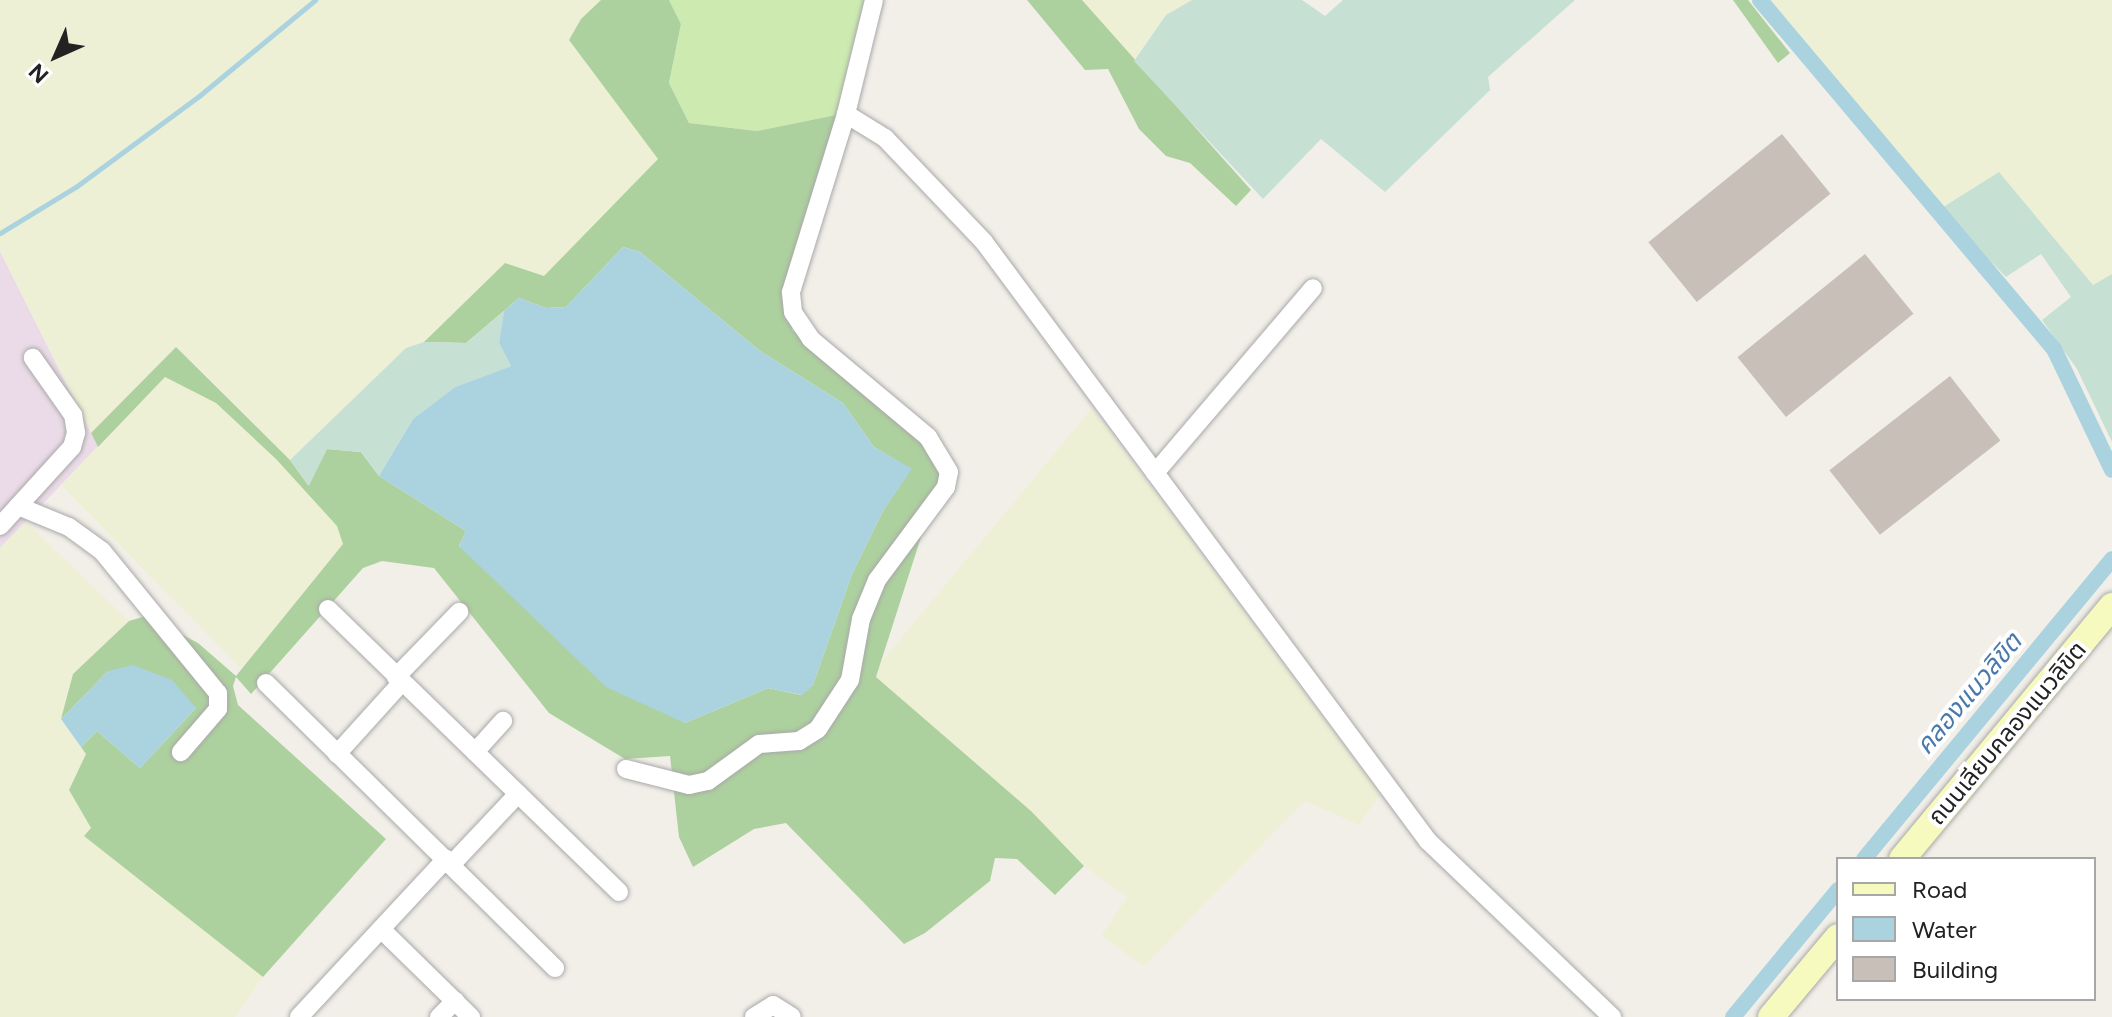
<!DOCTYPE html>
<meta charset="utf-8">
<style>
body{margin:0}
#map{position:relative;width:2112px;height:1017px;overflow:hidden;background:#f2efe9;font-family:Figtree,"Noto Sans Thai",sans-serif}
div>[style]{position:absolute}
.industrial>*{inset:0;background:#ebdbe8}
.farmland>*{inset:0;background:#eef0d5}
.grass>*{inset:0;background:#cdebb0}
.forest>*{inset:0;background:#add19e}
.wetland>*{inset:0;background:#c6e0d4}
.water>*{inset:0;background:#aad3df}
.stream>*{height:5px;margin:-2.5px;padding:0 2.5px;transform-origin:2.5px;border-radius:2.5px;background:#aad3df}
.canal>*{height:16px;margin:-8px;padding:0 8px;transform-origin:8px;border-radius:8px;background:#aad3df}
.building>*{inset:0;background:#c7bfb8;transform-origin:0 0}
.roads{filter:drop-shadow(0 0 2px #a9a9a9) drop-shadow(0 0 2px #a9a9a9)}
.street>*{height:18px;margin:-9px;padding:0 9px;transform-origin:9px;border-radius:9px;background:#fff}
.secondary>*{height:26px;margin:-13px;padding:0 13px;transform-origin:13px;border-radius:13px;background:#f7fabf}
span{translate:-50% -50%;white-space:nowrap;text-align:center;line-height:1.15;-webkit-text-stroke:8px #fff;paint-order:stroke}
.street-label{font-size:24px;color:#222}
.water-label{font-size:26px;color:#4a7aab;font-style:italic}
.legend{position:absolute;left:1836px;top:857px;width:260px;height:144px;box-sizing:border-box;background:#fff;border:2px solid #a7a7a7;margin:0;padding:10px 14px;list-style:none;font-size:24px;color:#222}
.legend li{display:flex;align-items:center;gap:16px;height:40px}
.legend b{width:40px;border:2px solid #a7a7a7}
.north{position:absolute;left:16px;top:16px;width:80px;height:80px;-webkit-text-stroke:6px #fff;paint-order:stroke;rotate:225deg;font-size:22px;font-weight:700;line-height:32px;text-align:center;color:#222}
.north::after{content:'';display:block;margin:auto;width:28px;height:36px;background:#222;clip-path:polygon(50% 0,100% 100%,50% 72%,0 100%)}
</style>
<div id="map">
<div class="industrial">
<div style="clip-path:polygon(0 251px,98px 447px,0 548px)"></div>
</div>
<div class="farmland">
<div style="clip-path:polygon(0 0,601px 0,581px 19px,569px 41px,659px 158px,544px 276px,505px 263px,424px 342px,406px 348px,290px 460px,176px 347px,91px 433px,0 251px)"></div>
<div style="clip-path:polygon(1082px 0,1192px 0,1166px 15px,1134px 61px)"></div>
<div style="clip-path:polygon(1768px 0,2112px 0,2112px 274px,2093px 285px,1999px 172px,1940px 209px)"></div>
<div style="clip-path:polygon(164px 376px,216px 403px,276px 459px,337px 526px,343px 544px,241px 669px,61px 485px)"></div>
<div style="clip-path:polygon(1092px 408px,1380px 794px,1359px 825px,1305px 801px,1144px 966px,1101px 936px,1127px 897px,1084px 866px,1031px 811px,876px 677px,878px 666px)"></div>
<div style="clip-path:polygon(26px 522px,129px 621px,73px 674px,61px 719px,86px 754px,69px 790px,91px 828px,85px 836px,263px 977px,235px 1017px,0 1017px,0 548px)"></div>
</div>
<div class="grass">
<div style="clip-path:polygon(669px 0,865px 0,836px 115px,757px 131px,689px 123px,669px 83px,681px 24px)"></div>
</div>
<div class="forest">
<div style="clip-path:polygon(601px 0,669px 0,681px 24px,669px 83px,689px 123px,757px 131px,836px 115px,792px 330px,923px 439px,941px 475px,876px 677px,1031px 811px,1084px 866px,1055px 895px,1017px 859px,995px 858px,990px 881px,925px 933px,904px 944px,786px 823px,754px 829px,693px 867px,679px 837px,670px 756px,625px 759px,549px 713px,434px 568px,382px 561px,363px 568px,251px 694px,236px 677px,233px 686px,238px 705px,386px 839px,263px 977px,84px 836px,91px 828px,69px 790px,86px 754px,81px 747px,97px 731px,140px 768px,196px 708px,108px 671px,61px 719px,73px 674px,129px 621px,146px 616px,198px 643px,236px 676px,343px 544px,337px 526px,276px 459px,216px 403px,165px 377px,98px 447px,91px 433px,176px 347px,290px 460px,308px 485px,327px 449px,361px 452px,379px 476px,466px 531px,459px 546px,685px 723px,768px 688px,801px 695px,813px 685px,852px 574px,883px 511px,911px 469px,874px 447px,843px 403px,760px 351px,640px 252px,623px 247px,566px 307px,546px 308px,519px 298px,466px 343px,424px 342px,505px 263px,544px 276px,658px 159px,569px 40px,581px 19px)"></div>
<div style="clip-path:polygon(1027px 0,1082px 0,1251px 190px,1236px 206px,1190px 163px,1166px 156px,1139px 129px,1108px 69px,1085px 70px)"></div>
<div style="clip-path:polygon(1733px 0,1748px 0,1790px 53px,1778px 63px)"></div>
</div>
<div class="wetland">
<div style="clip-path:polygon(1192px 0,1302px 0,1325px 16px,1343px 0,1575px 0,1488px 77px,1490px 90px,1385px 192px,1321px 139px,1263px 199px,1134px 61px,1166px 15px)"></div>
<div style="clip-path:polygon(1999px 172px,2093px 285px,2112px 274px,2112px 442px,2077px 369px,2042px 320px,2071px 297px,2041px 254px,2006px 277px,1940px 209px)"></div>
<div style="clip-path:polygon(504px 311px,499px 343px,511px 366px,455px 387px,413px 419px,379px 476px,361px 452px,327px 449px,309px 486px,290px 460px,406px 348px,424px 342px,466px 343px)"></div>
</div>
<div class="water">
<div style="clip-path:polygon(623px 247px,640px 252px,760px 351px,843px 403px,874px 447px,912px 469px,883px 511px,852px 574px,813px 685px,802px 695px,768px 688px,685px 723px,606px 687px,459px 546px,466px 531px,379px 476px,413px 419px,455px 387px,511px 366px,499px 343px,504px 311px,519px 298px,546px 308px,566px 307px)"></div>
<div style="clip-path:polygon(133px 665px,172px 680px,196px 708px,140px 768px,97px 731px,81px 747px,61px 719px,108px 671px)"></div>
</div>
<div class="stream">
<div style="left:0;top:233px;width:90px;rotate:-31.4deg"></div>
<div style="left:77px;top:186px;width:152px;rotate:-36.4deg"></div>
<div style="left:199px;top:96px;width:151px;rotate:-39.6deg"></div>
</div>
<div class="canal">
<div style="left:1760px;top:0;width:456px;rotate:49.9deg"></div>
<div style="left:2054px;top:349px;width:134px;rotate:64.4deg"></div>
<div style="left:1864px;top:859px;width:389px;rotate:-50.4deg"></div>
<div style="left:1733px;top:1017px;width:165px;rotate:-50.4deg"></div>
</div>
<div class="building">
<div style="left:1782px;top:134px;width:77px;height:172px;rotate:51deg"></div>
<div style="left:1865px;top:254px;width:77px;height:164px;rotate:51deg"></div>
<div style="left:1950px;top:376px;width:82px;height:153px;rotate:52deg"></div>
</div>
<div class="roads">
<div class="street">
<div style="left:846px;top:114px;width:46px;rotate:31.6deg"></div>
<div style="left:885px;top:138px;width:144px;rotate:46.4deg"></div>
<div style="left:984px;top:242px;width:746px;rotate:53.45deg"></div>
<div style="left:1428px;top:841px;width:255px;rotate:43.7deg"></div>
<div style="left:1155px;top:473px;width:243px;rotate:-49.5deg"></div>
<div style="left:18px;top:506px;width:55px;rotate:22.4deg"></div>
<div style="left:69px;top:527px;width:41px;rotate:36deg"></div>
<div style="left:102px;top:551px;width:183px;rotate:50.8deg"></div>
<div style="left:218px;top:693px;width:16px;rotate:90deg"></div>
<div style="left:218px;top:709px;width:57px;rotate:130.7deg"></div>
<div style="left:0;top:526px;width:107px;rotate:-47.7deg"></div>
<div style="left:72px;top:447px;width:15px;rotate:-74deg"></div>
<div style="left:76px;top:433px;width:18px;rotate:-99deg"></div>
<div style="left:73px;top:415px;width:70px;rotate:-125.1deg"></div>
<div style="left:328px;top:609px;width:406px;rotate:44.2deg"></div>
<div style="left:396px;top:677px;width:91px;rotate:-45.9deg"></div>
<div style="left:266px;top:683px;width:406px;rotate:44.6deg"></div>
<div style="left:475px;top:752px;width:42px;rotate:-47.9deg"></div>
<div style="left:337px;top:754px;width:97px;rotate:-47.9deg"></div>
<div style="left:626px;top:769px;width:65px;rotate:14.3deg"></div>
<div style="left:689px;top:785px;width:19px;rotate:-12deg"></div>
<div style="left:708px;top:781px;width:63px;rotate:-36deg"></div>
<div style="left:759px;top:744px;width:40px;rotate:-4.3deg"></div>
<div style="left:799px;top:741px;width:22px;rotate:-32deg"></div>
<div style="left:818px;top:729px;width:59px;rotate:-56.9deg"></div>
<div style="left:850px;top:680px;width:62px;rotate:-79.8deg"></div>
<div style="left:861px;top:619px;width:42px;rotate:-67.7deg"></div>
<div style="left:877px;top:580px;width:116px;rotate:-53.4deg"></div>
<div style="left:946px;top:487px;width:15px;rotate:-79deg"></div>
<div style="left:949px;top:472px;width:41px;rotate:-121deg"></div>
<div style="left:928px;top:437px;width:153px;rotate:-140.1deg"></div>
<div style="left:811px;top:339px;width:32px;rotate:-124deg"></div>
<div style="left:793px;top:312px;width:20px;rotate:-96deg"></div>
<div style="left:791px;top:292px;width:186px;rotate:-72.8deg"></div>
<div style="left:846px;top:114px;width:117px;rotate:-76.2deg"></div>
<div style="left:451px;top:865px;width:98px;rotate:-46.7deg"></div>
<div style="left:381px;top:929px;width:126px;rotate:44.4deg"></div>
<div style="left:299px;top:1017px;width:216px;rotate:-47.1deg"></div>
<div style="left:439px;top:1017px;width:23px;rotate:-45deg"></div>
<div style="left:754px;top:1017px;width:22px;rotate:-32deg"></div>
<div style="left:773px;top:1005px;width:22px;rotate:32deg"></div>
</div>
<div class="secondary">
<div style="left:1902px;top:859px;width:329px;rotate:-50.3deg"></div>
<div style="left:1771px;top:1017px;width:104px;rotate:-50.1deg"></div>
</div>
</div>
<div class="street-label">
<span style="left:2007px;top:733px;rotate:-50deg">ถนนเลียบคลองแนวลิขิต</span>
</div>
<div class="water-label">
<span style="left:1969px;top:694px;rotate:-50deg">คลองแนวลิขิต</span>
</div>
<ul class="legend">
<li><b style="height:10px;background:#f7fabf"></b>Road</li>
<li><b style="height:22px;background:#aad3df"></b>Water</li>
<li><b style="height:22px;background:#c7bfb8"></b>Building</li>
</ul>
<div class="north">N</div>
</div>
